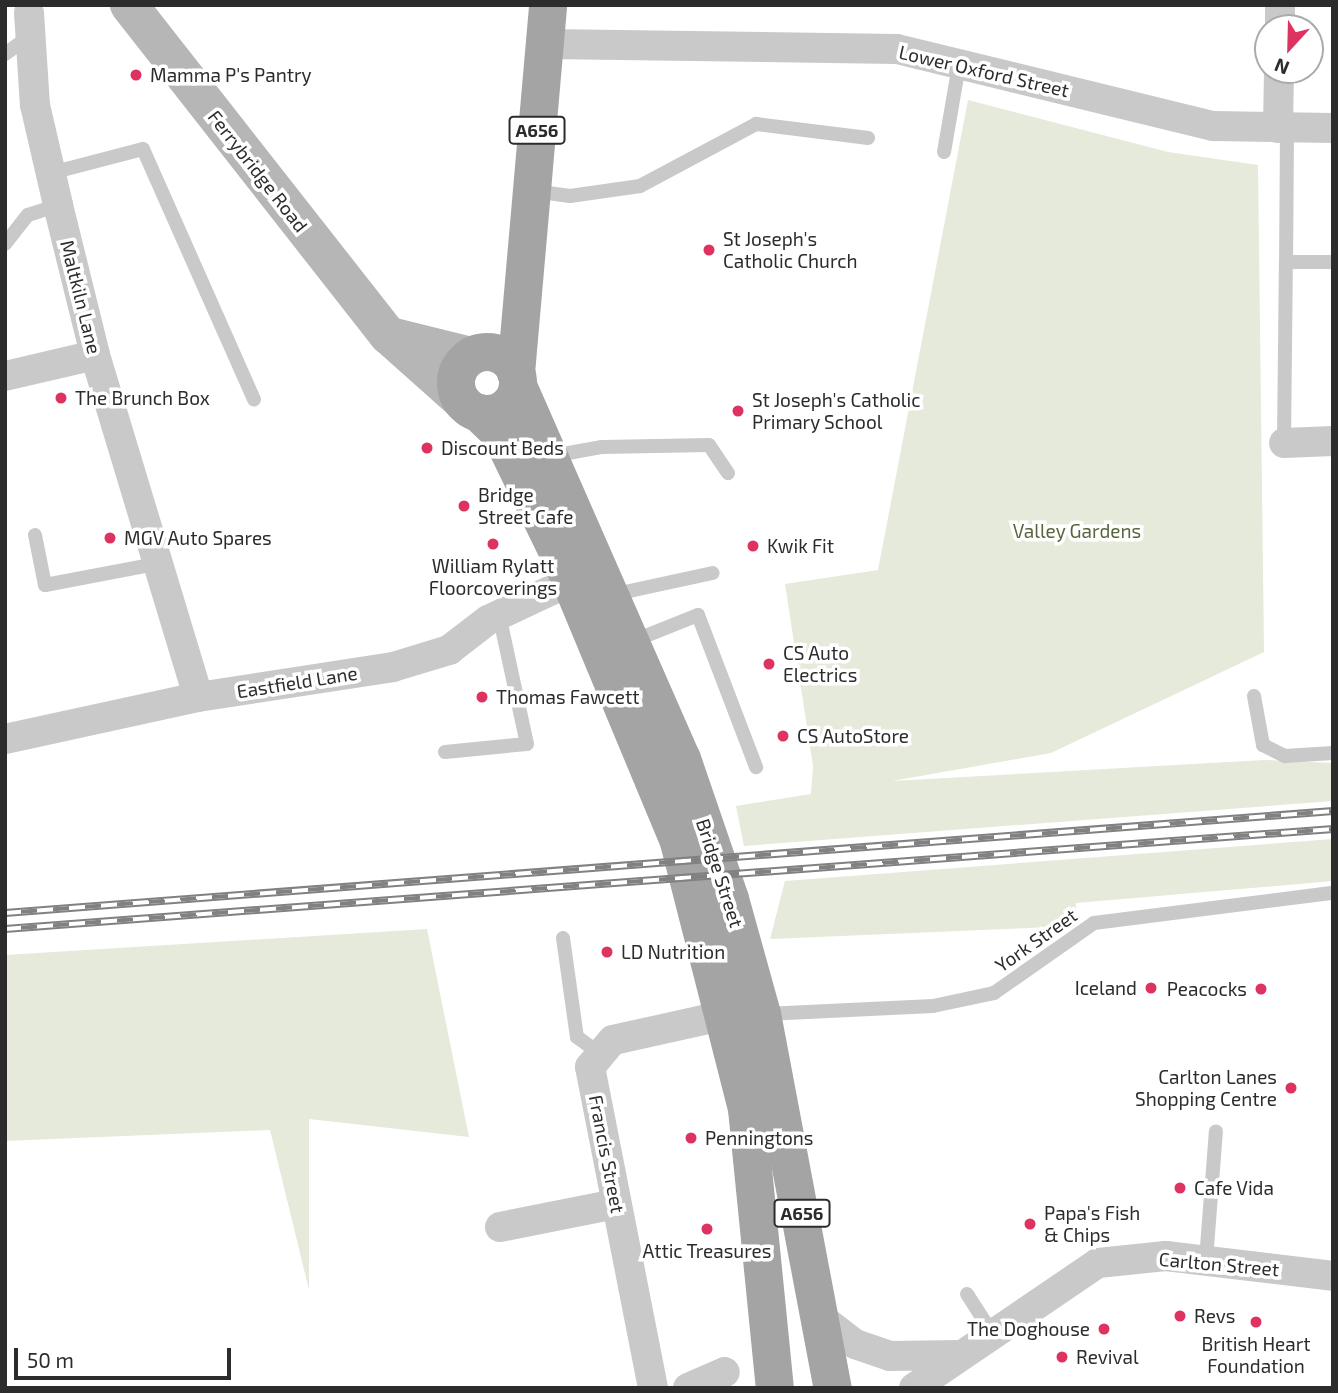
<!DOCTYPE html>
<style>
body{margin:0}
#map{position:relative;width:1338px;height:1393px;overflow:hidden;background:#fff;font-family:"Exo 2",sans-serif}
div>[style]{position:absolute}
.green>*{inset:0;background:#e5eada}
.lane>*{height:14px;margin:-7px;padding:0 7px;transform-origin:7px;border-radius:7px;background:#c9c9c9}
.street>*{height:30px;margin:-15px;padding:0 15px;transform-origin:15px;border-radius:15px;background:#c9c9c9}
.secondary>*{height:38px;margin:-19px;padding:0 19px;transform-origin:19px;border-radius:19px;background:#b6b6b6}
.primary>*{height:38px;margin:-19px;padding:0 19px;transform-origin:19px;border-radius:19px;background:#a4a4a4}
.primary>.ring{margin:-19px;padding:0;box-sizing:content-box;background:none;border:38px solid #a4a4a4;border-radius:50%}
.rail>*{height:8px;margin-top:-4px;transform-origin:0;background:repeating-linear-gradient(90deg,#fff 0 16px,#818181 0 32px);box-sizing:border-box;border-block:2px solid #818181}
.dots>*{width:19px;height:19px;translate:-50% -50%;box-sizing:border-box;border:4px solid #fff;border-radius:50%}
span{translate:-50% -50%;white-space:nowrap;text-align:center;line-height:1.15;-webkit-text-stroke:7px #fff;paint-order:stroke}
.shield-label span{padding:2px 5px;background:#fff;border:2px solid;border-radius:5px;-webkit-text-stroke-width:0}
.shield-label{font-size:18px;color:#2c2c2c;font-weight:700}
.street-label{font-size:19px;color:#2c2c2c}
.poi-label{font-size:19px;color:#2c2c2c}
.left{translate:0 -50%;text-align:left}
.right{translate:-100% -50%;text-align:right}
.park-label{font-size:19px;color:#57663c}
.frame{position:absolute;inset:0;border:7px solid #2c2c2c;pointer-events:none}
.north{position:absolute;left:1254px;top:14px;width:70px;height:70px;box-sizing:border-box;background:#fff;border:2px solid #ababab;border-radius:50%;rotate:202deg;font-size:19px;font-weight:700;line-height:28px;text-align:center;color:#2c2c2c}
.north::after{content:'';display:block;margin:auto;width:24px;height:32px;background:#de3360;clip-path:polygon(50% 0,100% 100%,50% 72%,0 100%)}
.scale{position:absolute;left:14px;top:1348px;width:217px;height:32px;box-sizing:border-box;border:4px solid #2c2c2c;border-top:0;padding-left:9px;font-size:21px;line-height:24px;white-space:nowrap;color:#2c2c2c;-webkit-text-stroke:5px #fff;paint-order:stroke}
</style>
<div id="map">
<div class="green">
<div style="clip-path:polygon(968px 100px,1168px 152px,1258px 165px,1264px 652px,1051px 753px,892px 781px,1264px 760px,1333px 763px,1333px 801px,744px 846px,736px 806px,811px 794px,813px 766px,785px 584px,878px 570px)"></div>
<div style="clip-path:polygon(1333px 839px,1333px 881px,1076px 903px,1075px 926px,770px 939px,785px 881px)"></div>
<div style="clip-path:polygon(427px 929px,469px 1137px,309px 1119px,309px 1290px,270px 1130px,5px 1141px,5px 955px)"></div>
</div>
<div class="lane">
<div style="left:5px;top:54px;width:29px;rotate:-36deg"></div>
<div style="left:1287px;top:128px;width:134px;rotate:90.4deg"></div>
<div style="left:1286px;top:262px;width:47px"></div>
<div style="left:944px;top:152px;width:88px;rotate:-80.2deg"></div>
<div style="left:51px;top:173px;width:95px;rotate:-14.6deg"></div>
<div style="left:143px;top:149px;width:274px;rotate:66.1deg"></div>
<div style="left:534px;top:191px;width:36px;rotate:8deg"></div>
<div style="left:570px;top:196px;width:71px;rotate:-8.1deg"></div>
<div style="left:640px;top:186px;width:132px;rotate:-28.1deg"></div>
<div style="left:756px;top:124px;width:113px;rotate:7.1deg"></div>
<div style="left:5px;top:244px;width:37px;rotate:-52deg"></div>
<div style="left:28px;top:215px;width:32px;rotate:-18deg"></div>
<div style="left:1284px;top:443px;width:181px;rotate:-89.4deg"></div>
<div style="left:552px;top:456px;width:51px;rotate:-10.2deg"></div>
<div style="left:602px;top:447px;width:107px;rotate:-1.1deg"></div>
<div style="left:709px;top:445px;width:34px;rotate:56deg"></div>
<div style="left:35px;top:535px;width:51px;rotate:78.7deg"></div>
<div style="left:45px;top:585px;width:112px;rotate:-10.8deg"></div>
<div style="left:611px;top:595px;width:104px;rotate:-12.2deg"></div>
<div style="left:633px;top:641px;width:70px;rotate:-21.8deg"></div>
<div style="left:698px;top:615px;width:163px;rotate:69.1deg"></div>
<div style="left:1254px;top:696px;width:50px;rotate:79.6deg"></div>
<div style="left:1263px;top:745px;width:25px;rotate:27deg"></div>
<div style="left:1285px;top:756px;width:48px;rotate:-3.6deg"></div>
<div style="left:445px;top:752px;width:82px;rotate:-5.6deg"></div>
<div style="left:527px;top:744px;width:133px;rotate:-102.2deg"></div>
<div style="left:563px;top:938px;width:100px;rotate:82deg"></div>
<div style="left:577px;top:1037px;width:27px;rotate:36deg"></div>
<div style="left:765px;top:1014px;width:168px;rotate:-2.7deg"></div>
<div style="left:933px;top:1006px;width:62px;rotate:-12deg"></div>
<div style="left:994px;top:993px;width:122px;rotate:-35deg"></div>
<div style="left:1094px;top:923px;width:241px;rotate:-7.2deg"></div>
<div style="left:1206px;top:1260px;width:129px;rotate:-85.6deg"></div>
<div style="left:967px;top:1294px;width:50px;rotate:57.3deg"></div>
</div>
<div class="street">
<div style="left:29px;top:13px;width:92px;rotate:86.3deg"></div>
<div style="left:35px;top:105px;width:103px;rotate:77deg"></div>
<div style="left:58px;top:205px;width:154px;rotate:76.1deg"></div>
<div style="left:95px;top:355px;width:357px;rotate:73.2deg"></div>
<div style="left:1280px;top:28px;width:23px;rotate:-90deg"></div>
<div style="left:547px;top:44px;width:350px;rotate:0.8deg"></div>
<div style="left:897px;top:49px;width:326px;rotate:13.7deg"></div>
<div style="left:1214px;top:126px;width:119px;rotate:1deg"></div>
<div style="left:1278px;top:128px;width:58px;rotate:-89deg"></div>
<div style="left:5px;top:376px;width:92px;rotate:-13.1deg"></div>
<div style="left:1284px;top:443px;width:49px;rotate:-2.3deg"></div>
<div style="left:5px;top:739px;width:198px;rotate:-12.3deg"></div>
<div style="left:198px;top:697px;width:197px;rotate:-8.7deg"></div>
<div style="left:393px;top:667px;width:59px;rotate:-16.9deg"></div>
<div style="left:449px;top:650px;width:49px;rotate:-37.6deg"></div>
<div style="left:488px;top:620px;width:92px;rotate:-25.2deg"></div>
<div style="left:571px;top:581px;width:21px;rotate:-47deg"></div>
<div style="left:500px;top:1227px;width:118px;rotate:-11.2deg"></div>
<div style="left:821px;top:1318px;width:43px;rotate:37.4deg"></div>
<div style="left:855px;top:1344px;width:37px;rotate:19deg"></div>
<div style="left:890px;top:1356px;width:69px;rotate:-0.8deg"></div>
<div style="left:653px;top:1388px;width:327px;rotate:-101.1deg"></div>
<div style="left:590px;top:1067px;width:35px;rotate:-50deg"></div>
<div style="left:613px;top:1040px;width:134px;rotate:-12.5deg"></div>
<div style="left:688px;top:1388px;width:40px;rotate:-23.4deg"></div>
<div style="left:914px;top:1388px;width:222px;rotate:-34.2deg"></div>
<div style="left:1098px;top:1263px;width:68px;rotate:-5.9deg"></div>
<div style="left:1166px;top:1256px;width:168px;rotate:6.8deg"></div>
</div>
<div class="secondary">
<div style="left:129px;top:5px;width:420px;rotate:51.9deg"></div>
<div style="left:388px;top:335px;width:98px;rotate:41.7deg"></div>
<div style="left:394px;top:337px;width:79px;rotate:13.9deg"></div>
</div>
<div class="primary">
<div class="ring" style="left:456px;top:352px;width:24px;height:24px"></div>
<div style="left:516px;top:373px;width:369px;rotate:-85deg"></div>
<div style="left:518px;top:386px;width:407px;rotate:66.3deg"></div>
<div style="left:682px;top:759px;width:148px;rotate:71.1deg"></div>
<div style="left:730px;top:899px;width:119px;rotate:74.5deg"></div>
<div style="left:762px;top:1014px;width:381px;rotate:79.3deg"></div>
<div style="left:479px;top:413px;width:29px;rotate:44deg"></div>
<div style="left:500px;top:433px;width:144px;rotate:64.1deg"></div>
<div style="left:563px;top:563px;width:302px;rotate:67.4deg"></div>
<div style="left:679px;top:842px;width:276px;rotate:75.7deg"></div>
<div style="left:747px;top:1109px;width:280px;rotate:84.3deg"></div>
</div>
<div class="rail">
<div style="left:5px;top:913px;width:1332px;rotate:-4.39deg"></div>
<div style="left:5px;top:929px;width:1332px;rotate:-4.31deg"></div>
</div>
<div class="dots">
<div style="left:136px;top:75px;background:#de3360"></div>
<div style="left:709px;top:250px;background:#de3360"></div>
<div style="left:61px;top:398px;background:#de3360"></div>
<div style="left:738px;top:411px;background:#de3360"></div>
<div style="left:427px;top:448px;background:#de3360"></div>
<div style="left:464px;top:506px;background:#de3360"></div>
<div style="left:110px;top:538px;background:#de3360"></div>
<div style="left:493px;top:544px;background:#de3360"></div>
<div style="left:753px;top:546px;background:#de3360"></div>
<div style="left:769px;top:664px;background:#de3360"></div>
<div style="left:482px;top:697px;background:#de3360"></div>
<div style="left:783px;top:736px;background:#de3360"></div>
<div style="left:607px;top:952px;background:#de3360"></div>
<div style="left:1151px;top:988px;background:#de3360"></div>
<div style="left:1261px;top:989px;background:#de3360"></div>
<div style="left:1291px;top:1088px;background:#de3360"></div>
<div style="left:691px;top:1138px;background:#de3360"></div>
<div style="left:1180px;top:1188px;background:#de3360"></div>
<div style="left:1030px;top:1224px;background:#de3360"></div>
<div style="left:707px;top:1229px;background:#de3360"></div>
<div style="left:1180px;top:1316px;background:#de3360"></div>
<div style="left:1256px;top:1322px;background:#de3360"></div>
<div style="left:1104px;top:1329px;background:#de3360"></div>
<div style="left:1062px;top:1357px;background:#de3360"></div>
</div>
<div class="shield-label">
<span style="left:537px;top:130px">A656</span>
<span style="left:802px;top:1213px">A656</span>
</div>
<div class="street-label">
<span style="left:984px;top:71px;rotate:13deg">Lower Oxford Street</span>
<span style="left:258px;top:171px;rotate:52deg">Ferrybridge Road</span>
<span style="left:81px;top:297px;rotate:76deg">Maltkiln Lane</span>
<span style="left:297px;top:682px;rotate:-9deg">Eastfield Lane</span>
<span style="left:720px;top:873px;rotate:72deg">Bridge Street</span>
<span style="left:1036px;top:940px;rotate:-35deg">York Street</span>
<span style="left:607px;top:1154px;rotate:79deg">Francis Street</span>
<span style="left:1219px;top:1264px;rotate:5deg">Carlton Street</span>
</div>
<div class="poi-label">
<span class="left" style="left:150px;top:75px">Mamma P's Pantry</span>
<span class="left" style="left:723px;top:250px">St Joseph's<br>Catholic Church</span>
<span class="left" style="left:75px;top:398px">The Brunch Box</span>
<span class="left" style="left:752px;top:411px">St Joseph's Catholic<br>Primary School</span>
<span class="left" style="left:441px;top:448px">Discount Beds</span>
<span class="left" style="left:478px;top:506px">Bridge<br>Street Cafe</span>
<span class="left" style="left:124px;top:538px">MGV Auto Spares</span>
<span class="left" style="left:767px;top:546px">Kwik Fit</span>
<span style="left:493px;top:577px">William Rylatt<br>Floorcoverings</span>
<span class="left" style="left:783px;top:664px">CS Auto<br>Electrics</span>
<span class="left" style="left:496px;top:697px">Thomas Fawcett</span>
<span class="left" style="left:797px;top:736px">CS AutoStore</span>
<span class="left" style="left:621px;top:952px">LD Nutrition</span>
<span class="right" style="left:1137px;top:988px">Iceland</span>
<span class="right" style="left:1247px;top:989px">Peacocks</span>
<span class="right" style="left:1277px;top:1088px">Carlton Lanes<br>Shopping Centre</span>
<span class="left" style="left:705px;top:1138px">Penningtons</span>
<span class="left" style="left:1194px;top:1188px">Cafe Vida</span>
<span class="left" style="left:1044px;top:1224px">Papa's Fish<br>&amp; Chips</span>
<span style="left:707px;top:1251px">Attic Treasures</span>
<span class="left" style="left:1194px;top:1316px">Revs</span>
<span class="right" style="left:1090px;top:1329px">The Doghouse</span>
<span style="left:1256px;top:1355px">British Heart<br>Foundation</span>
<span class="left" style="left:1076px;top:1357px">Revival</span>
</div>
<div class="park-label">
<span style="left:1077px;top:531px">Valley Gardens</span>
</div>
<div class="frame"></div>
<div class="north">N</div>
<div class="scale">50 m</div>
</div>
